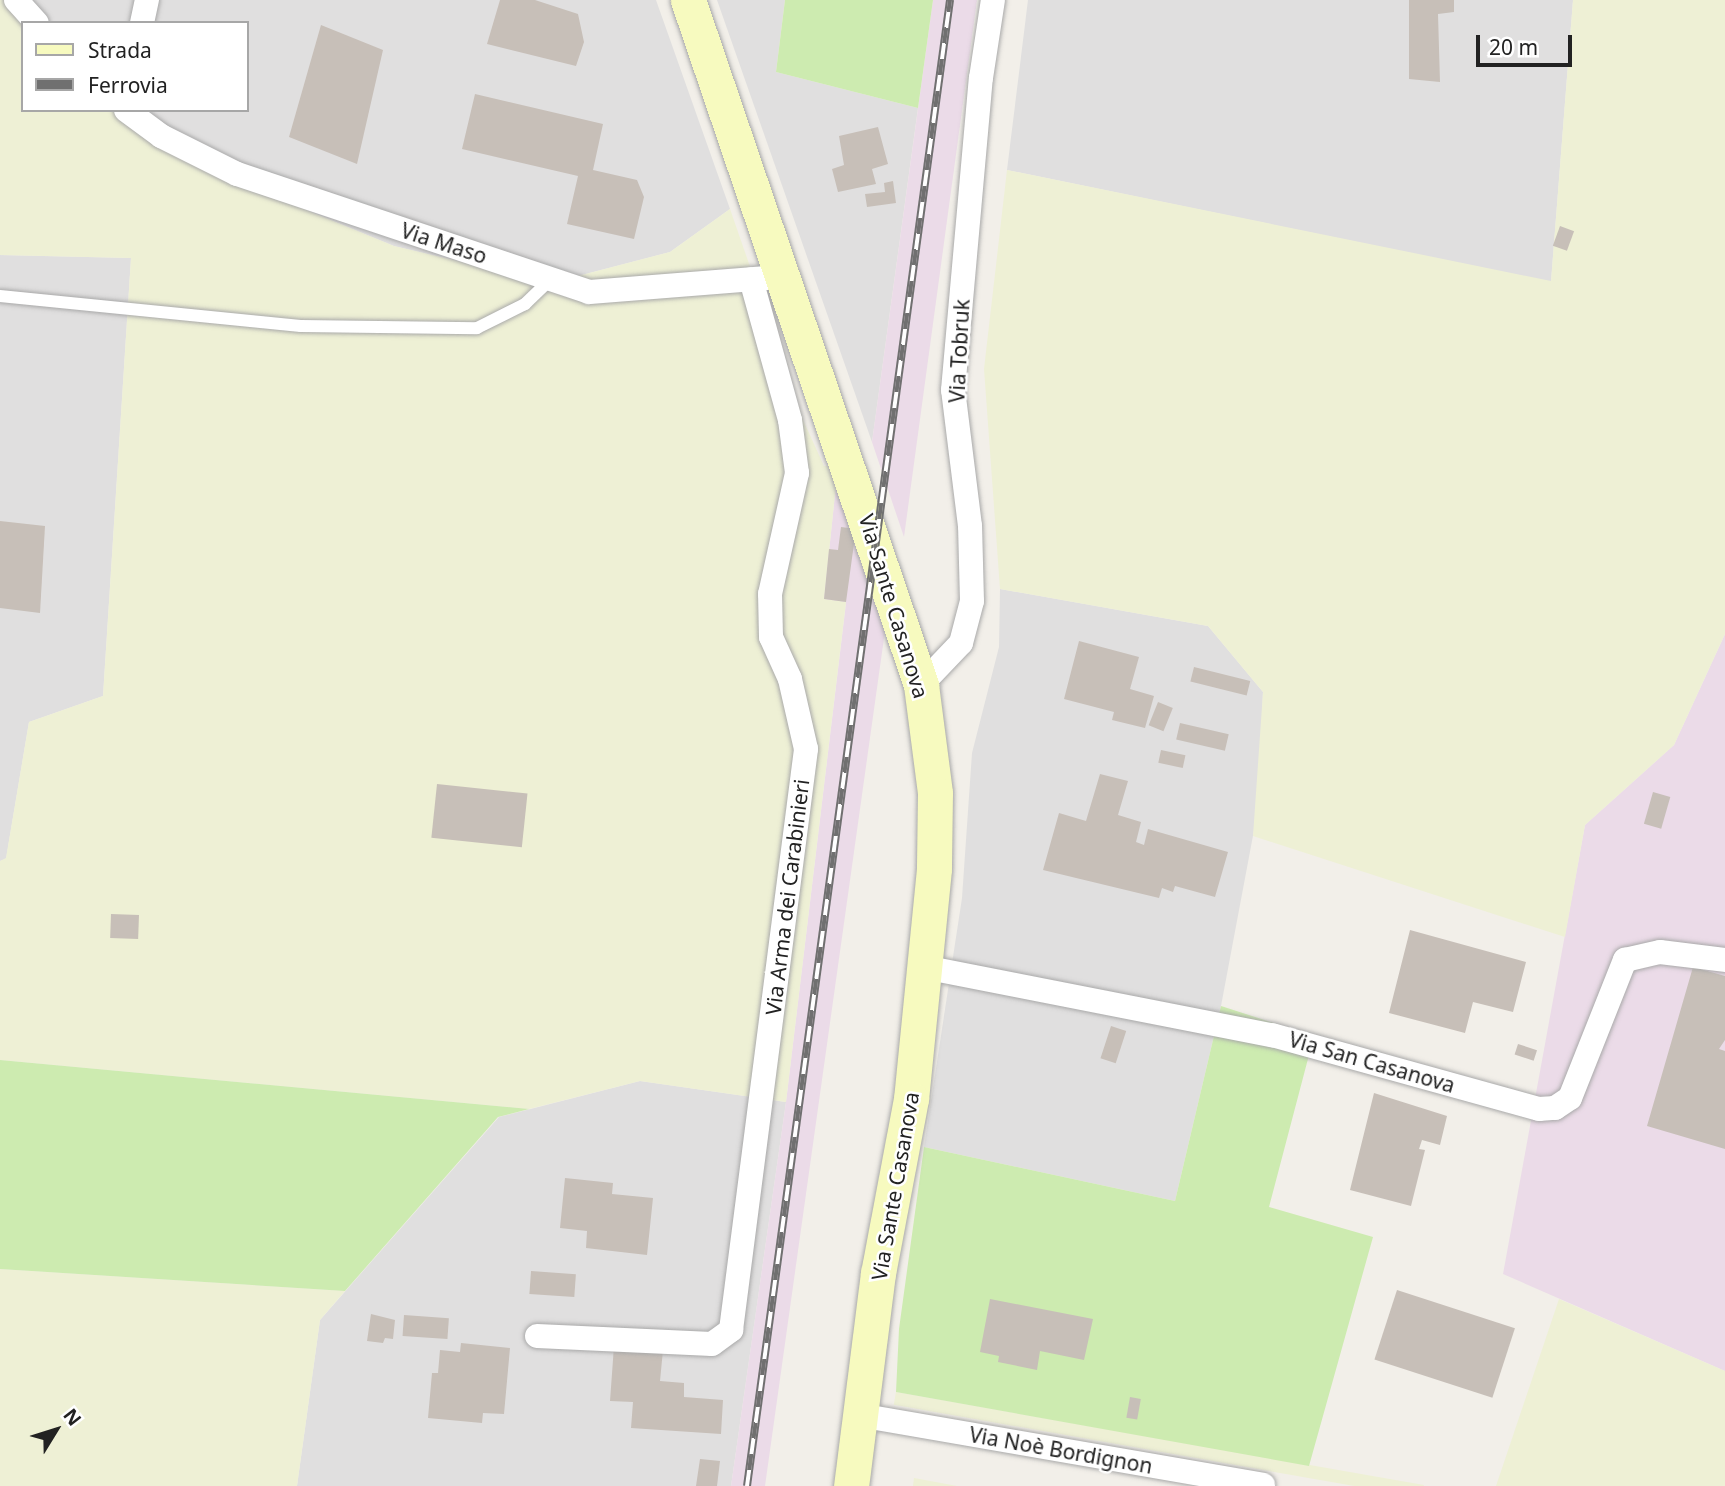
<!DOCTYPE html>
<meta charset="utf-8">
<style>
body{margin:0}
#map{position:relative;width:1725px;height:1486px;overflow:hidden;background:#f2efe9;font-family:"Noto Sans",sans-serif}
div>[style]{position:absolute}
.residential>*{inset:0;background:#e0dfdf}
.industrial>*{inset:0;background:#ebdbe8}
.farmland>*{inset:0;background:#eef0d5;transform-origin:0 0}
.grass>*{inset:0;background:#cdebb0}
.building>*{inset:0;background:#c7bfb8;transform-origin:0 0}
.roads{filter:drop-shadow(0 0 2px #a9a9a9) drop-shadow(0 0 2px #a9a9a9)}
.lane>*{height:12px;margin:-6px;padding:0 6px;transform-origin:6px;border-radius:6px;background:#fff}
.street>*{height:24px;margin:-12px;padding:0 12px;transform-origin:12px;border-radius:12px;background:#fff}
.secondary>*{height:35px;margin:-17.5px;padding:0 17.5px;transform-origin:17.5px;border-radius:17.5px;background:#f7fabf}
.rail>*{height:8px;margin-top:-4px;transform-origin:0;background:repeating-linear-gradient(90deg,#fff 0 16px,#707070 0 32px);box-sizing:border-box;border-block:2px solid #707070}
span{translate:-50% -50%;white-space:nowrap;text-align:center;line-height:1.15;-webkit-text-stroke:5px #fff;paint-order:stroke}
.street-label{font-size:21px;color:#222}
.legend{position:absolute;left:21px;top:21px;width:228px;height:91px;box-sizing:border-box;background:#fff;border:2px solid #a7a7a7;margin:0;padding:9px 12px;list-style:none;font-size:21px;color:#222}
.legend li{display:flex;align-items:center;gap:14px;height:35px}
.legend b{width:35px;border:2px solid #a7a7a7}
.north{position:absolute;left:21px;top:1395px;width:70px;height:70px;-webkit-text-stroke:5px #fff;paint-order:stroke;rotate:52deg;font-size:19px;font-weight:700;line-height:28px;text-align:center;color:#222}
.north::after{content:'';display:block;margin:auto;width:24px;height:32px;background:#222;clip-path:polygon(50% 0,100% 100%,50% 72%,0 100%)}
.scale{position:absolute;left:1476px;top:35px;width:96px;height:32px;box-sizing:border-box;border:4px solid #222;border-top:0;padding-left:9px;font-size:21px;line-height:24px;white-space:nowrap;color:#222;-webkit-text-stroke:5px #fff;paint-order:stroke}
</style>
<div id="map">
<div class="residential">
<div style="clip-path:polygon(8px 0,656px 0,730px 209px,670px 252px,551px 283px,394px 246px,194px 164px,123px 110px,247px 110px,247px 23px,28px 23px)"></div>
<div style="clip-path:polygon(717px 0,785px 0,776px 72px,918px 108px,872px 442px)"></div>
<div style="clip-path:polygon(1028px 0,1573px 0,1551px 282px,1007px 170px)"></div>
<div style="clip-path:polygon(0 255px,131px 258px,103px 696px,29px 722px,6px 859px,0 861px)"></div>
<div style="clip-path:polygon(1000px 589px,1208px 626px,1263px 692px,1258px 809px,1221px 1006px,1175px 1201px,924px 1147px,962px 898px,972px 753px,999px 647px)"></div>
<div style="clip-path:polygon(640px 1081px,786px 1102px,731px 1486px,297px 1486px,320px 1320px,499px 1117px)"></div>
</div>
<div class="industrial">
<div style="clip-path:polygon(933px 0,977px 0,904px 537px,872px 442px)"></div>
<div style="clip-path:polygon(838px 466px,885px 631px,765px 1486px,731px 1486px,786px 1102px,846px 603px,824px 599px)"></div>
<div style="clip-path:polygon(1725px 634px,1725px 1371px,1503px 1274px,1585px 825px,1674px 745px)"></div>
</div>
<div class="farmland">
<div style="clip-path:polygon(0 0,8px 0,23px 23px,23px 110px,123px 110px,194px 164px,394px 246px,551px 283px,670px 252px,730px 209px,804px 422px,824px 466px,838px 466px,824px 599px,846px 602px,786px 1102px,640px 1081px,529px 1109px,0 1060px,0 861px,6px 858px,29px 722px,103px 696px,131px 258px,0 255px)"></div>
<div style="clip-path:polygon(1573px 0,1725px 0,1725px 634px,1674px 745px,1585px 825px,1565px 937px,1253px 836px,1263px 692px,1208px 626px,1000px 589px,984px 369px,1007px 170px,1551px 281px)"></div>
<div style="clip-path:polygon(0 1269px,345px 1291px,320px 1320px,297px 1486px,0 1486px)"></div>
<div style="clip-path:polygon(1559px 1299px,1725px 1371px,1725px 1486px,1496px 1486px)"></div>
<div style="left:896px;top:1392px;width:536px;height:13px;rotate:10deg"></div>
<div style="clip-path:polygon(914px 1478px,957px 1486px,913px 1486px)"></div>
</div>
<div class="grass">
<div style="clip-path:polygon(785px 0,933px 0,918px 108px,776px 72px)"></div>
<div style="clip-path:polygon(1221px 1006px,1314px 1036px,1269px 1207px,1373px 1237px,1309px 1466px,896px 1392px,899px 1329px,924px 1147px,1175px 1201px)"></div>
<div style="clip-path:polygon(0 1060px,529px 1109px,498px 1117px,345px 1291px,0 1269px)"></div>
</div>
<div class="building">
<div style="clip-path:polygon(500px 0,535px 0,578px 14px,584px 42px,576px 66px,487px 44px)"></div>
<div style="clip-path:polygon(1409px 0,1454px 0,1454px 12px,1438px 14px,1440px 82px,1409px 79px)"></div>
<div style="clip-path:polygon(321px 25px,383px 50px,357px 164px,289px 137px)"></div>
<div style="clip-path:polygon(475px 94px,603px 124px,593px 170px,637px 180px,644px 197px,634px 239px,567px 224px,578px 176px,462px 149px)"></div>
<div style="clip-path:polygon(878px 127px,888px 164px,872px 169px,876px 184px,838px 192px,832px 169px,844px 165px,839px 136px)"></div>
<div style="clip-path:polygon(893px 181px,896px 203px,867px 207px,865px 194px,885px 192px,884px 183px)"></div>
<div style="left:1560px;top:226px;width:15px;height:21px;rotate:20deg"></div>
<div style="clip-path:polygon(0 521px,45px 526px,40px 613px,0 608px)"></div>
<div style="clip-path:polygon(841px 527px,856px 529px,846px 602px,824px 599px,829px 549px,838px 550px)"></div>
<div style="clip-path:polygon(1079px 641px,1139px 657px,1130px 689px,1154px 696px,1145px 728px,1112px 720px,1114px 712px,1064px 699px)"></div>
<div style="left:1194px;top:667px;width:58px;height:15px;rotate:14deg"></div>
<div style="left:1158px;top:702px;width:16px;height:25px;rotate:22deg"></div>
<div style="left:1180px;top:723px;width:50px;height:17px;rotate:13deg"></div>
<div style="left:1161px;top:750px;width:25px;height:13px;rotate:12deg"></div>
<div style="clip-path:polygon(1100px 774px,1128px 781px,1118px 815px,1141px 822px,1136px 842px,1144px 845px,1148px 829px,1228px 852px,1215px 897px,1175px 886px,1173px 892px,1162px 888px,1159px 898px,1043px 870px,1059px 813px,1086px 821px)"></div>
<div style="left:437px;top:784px;width:91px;height:54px;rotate:6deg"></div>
<div style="left:1653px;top:792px;width:18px;height:33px;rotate:16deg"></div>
<div style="left:111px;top:914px;width:28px;height:24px;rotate:2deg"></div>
<div style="clip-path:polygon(1410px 930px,1526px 962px,1513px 1012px,1473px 1002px,1465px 1033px,1389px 1013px)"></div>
<div style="clip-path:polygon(1693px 967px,1725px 976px,1725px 1040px,1719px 1049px,1725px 1051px,1725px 1149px,1647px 1126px)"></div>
<div style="left:1111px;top:1026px;width:16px;height:34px;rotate:18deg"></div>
<div style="left:1518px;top:1044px;width:20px;height:11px;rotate:18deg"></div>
<div style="clip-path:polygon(1374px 1093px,1447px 1116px,1440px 1145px,1422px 1140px,1419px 1149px,1425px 1150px,1411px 1206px,1350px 1190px)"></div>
<div style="clip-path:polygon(565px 1178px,613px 1183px,612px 1194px,653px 1198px,647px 1255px,586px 1248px,587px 1231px,560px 1228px)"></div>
<div style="left:531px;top:1271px;width:45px;height:23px;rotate:4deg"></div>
<div style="left:1397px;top:1290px;width:124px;height:73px;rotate:18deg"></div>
<div style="clip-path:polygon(990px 1299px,1093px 1319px,1084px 1360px,1040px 1351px,1037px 1370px,998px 1362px,999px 1356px,980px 1352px)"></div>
<div style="clip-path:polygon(371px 1314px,395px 1320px,393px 1339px,385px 1338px,383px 1343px,367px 1341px)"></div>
<div style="left:404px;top:1315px;width:45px;height:21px;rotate:4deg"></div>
<div style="clip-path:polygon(461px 1343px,510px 1348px,504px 1414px,483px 1413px,482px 1423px,428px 1418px,432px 1373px,438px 1373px,440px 1350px,460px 1352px)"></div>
<div style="clip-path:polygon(614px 1346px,663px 1350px,660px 1381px,684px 1383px,684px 1397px,723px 1400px,721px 1434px,631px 1428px,633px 1402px,610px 1401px)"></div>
<div style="left:1130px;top:1397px;width:11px;height:21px;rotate:10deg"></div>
<div style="clip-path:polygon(700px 1459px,720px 1461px,717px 1486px,696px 1486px)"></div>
</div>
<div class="roads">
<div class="lane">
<div style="left:0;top:296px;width:302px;rotate:5.7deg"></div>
<div style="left:301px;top:326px;width:176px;rotate:0.7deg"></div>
<div style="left:477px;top:328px;width:54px;rotate:-26.6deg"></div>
<div style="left:525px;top:304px;width:36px;rotate:-44deg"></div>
</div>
<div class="street">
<div style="left:16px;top:0;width:31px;rotate:48deg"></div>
<div style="left:142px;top:23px;width:24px;rotate:-78deg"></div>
<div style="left:126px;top:110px;width:44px;rotate:36.6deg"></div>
<div style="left:161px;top:136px;width:85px;rotate:26.6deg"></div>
<div style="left:237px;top:174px;width:371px;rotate:18.5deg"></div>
<div style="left:589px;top:292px;width:179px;rotate:-4.5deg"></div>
<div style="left:921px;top:685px;width:58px;rotate:-46.4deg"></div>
<div style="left:961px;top:643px;width:43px;rotate:-75.3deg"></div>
<div style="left:972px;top:601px;width:75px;rotate:-91.5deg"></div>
<div style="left:970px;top:526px;width:137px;rotate:-97.1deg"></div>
<div style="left:953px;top:390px;width:313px;rotate:-84.9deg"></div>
<div style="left:981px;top:78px;width:79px;rotate:-81.3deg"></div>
<div style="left:924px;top:967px;width:355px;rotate:11.1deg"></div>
<div style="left:1272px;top:1035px;width:277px;rotate:15.5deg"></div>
<div style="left:1539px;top:1109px;width:16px;rotate:-4deg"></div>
<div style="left:1555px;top:1108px;width:18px;rotate:-34deg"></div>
<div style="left:1570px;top:1098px;width:149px;rotate:-68.3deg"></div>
<div style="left:1625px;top:960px;width:36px;rotate:-13deg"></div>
<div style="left:1660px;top:952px;width:65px;rotate:7deg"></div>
<div style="left:537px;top:1336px;width:175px;rotate:2.6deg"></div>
<div style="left:712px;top:1344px;width:24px;rotate:-36deg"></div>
<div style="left:731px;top:1330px;width:586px;rotate:-82.64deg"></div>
<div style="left:806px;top:749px;width:72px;rotate:-102.9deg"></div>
<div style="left:790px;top:679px;width:46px;rotate:-114.3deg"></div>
<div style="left:771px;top:637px;width:43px;rotate:-91.3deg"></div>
<div style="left:770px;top:594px;width:124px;rotate:-77.4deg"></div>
<div style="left:797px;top:473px;width:53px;rotate:-97.5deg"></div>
<div style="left:790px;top:420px;width:146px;rotate:-105.5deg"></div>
<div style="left:859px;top:1415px;width:410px;rotate:9.8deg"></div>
</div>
<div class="secondary">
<div style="left:688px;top:0;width:724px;rotate:71.21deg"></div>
<div style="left:921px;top:685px;width:109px;rotate:82.6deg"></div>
<div style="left:935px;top:793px;width:76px;rotate:90.8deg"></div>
<div style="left:934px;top:869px;width:231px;rotate:95.7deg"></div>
<div style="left:911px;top:1099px;width:177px;rotate:100.7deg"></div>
<div style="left:878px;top:1273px;width:215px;rotate:97.2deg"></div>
</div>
</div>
<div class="rail">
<div style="left:747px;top:1486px;width:1500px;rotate:-82.22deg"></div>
</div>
<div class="street-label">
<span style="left:444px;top:243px;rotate:18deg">Via Maso</span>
<span style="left:959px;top:351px;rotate:-87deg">Via Tobruk</span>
<span style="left:894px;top:606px;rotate:73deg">Via Sante Casanova</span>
<span style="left:787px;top:897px;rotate:-83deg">Via Arma dei Carabinieri</span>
<span style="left:1372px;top:1062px;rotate:16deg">Via San Casanova</span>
<span style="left:895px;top:1186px;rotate:-80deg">Via Sante Casanova</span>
<span style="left:1061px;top:1450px;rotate:10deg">Via Noè Bordignon</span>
</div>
<ul class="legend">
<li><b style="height:9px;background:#f7fabf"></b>Strada</li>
<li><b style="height:9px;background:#707070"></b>Ferrovia</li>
</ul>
<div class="north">N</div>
<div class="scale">20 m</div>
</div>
